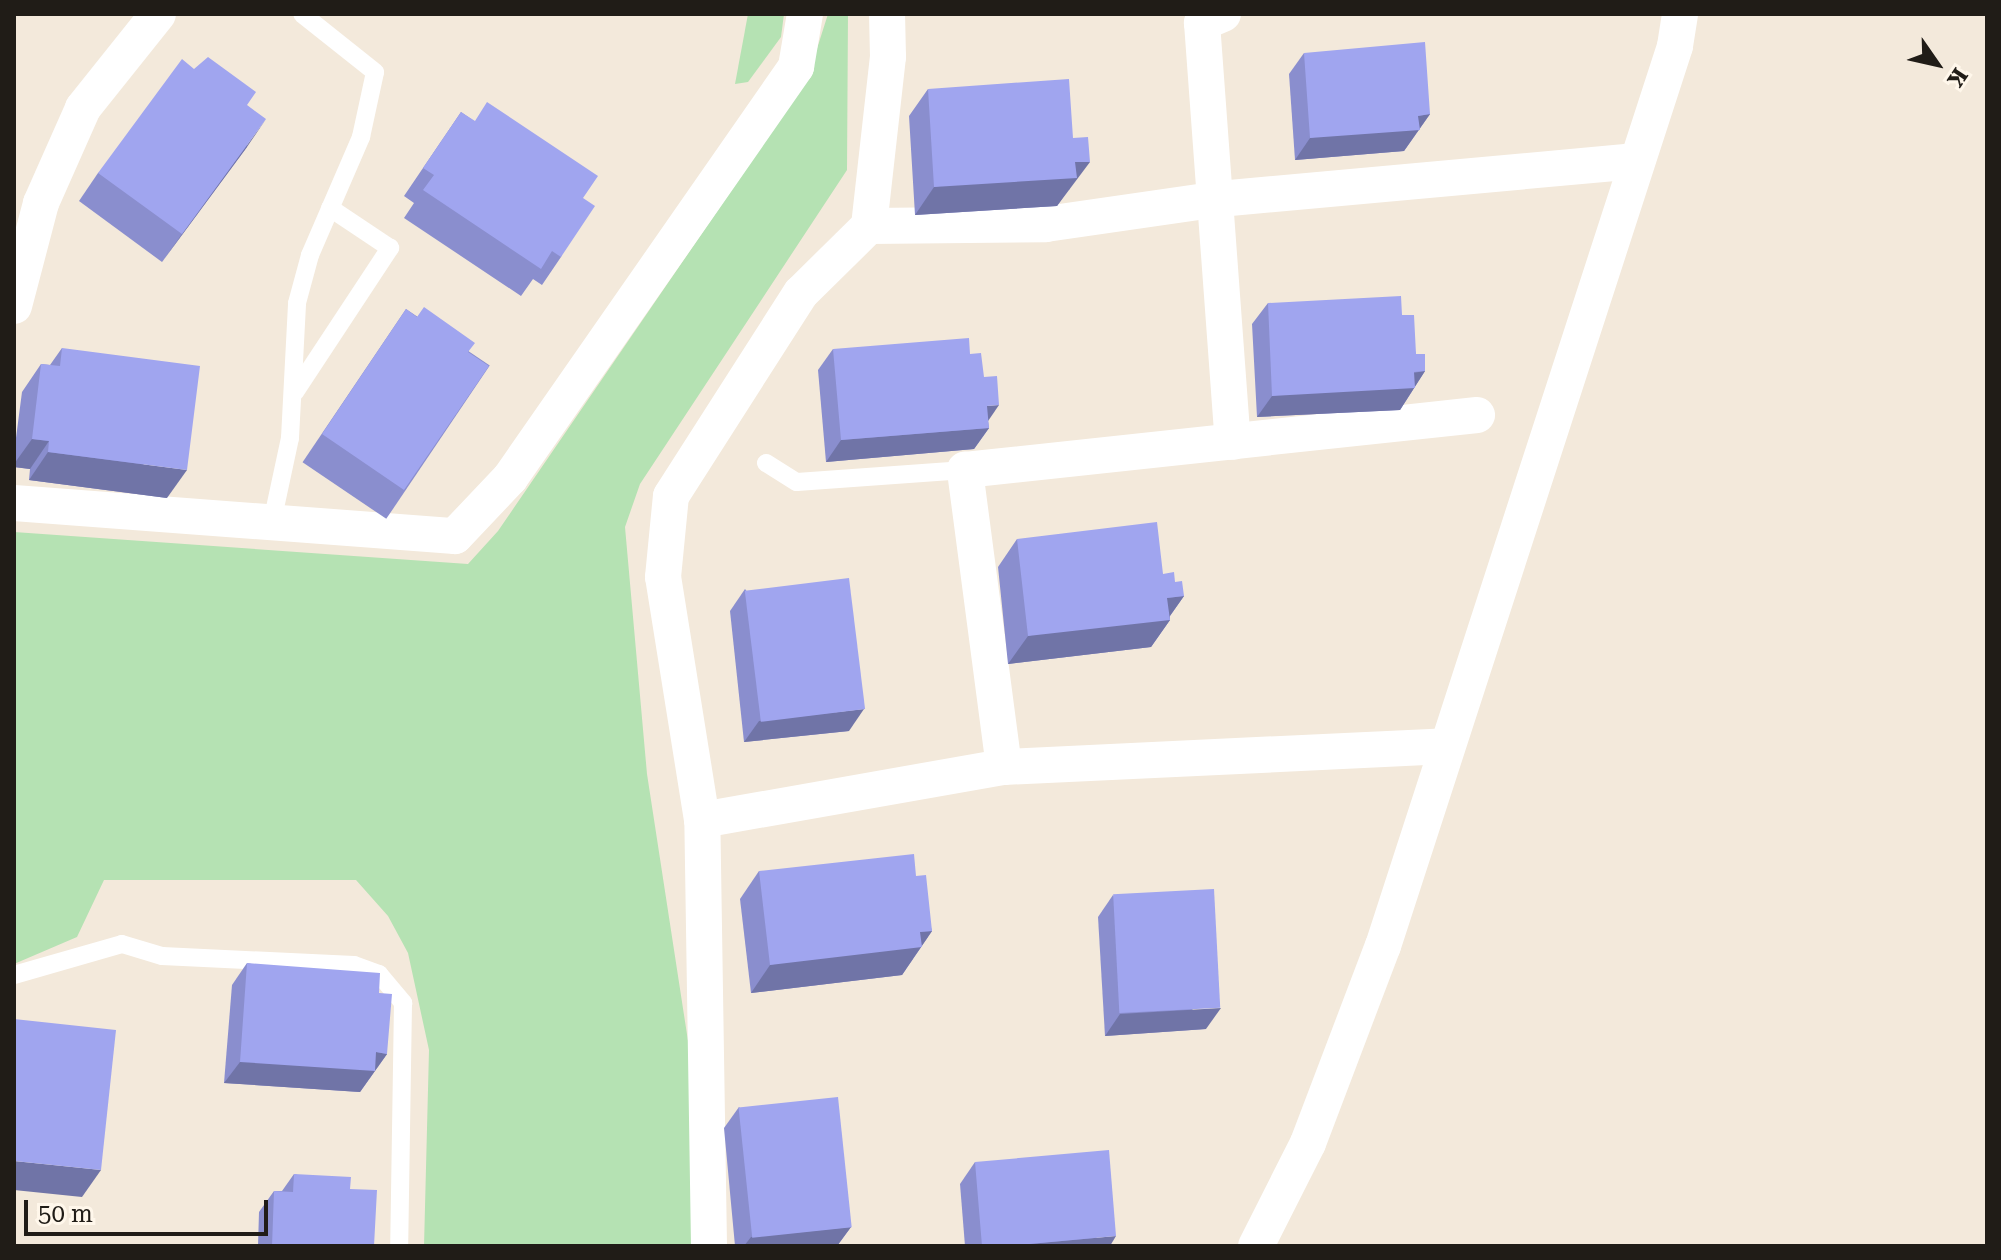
<!DOCTYPE html>
<style>
body{margin:0}
#map{position:relative;width:2001px;height:1260px;overflow:hidden;background:#f3e9db;font-family:"Roboto Serif",serif}
div>[style]{position:absolute}
.green>*{inset:0;background:#b5e2b3}
.lane>*{height:18px;margin:-9px;padding:0 9px;transform-origin:9px;border-radius:9px;background:#fff}
.street>*{height:36px;margin:-18px;padding:0 18px;transform-origin:18px;border-radius:18px;background:#fff}
.wall>*{inset:0;background:#8a8ece;transform-origin:0 0}
.shaded-wall>*{inset:0;background:#7074a7}
.building>*{inset:0;background:#a0a5ef;transform-origin:0 0}
span{translate:-50% -50%;white-space:nowrap;text-align:center;line-height:1.15;-webkit-text-stroke:6px #fff7eb;paint-order:stroke}
.frame{position:absolute;inset:0;border:16px solid #201c17;pointer-events:none}
.north{position:absolute;left:1897px;top:24px;width:80px;height:80px;-webkit-text-stroke:6px #fff7eb;paint-order:stroke;rotate:124deg;font-size:22px;font-weight:700;line-height:32px;text-align:center;color:#201c17}
.north::after{content:'';display:block;margin:auto;width:28px;height:36px;background:#201c17;clip-path:polygon(50% 0,100% 100%,50% 72%,0 100%)}
.scale{position:absolute;left:24px;top:1200px;width:244px;height:36px;box-sizing:border-box;border:4px solid #201c17;border-top:0;padding-left:10px;font-size:24px;line-height:28px;white-space:nowrap;color:#201c17;-webkit-text-stroke:6px #fff7eb;paint-order:stroke}
</style>
<div id="map">
<div class="green">
<div style="clip-path:polygon(748px 14px,784px 14px,781px 37px,748px 82px,735px 84px)"></div>
<div style="clip-path:polygon(828px 14px,848px 14px,847px 170px,640px 484px,625px 527px,647px 774px,700px 1119px,700px 1246px,424px 1246px,429px 1050px,408px 953px,388px 916px,356px 880px,104px 880px,77px 937px,14px 964px,14px 532px,468px 564px,498px 531px,807px 80px)"></div>
</div>
<div class="lane">
<div style="left:295px;top:392px;width:173px;rotate:-56.6deg"></div>
<div style="left:390px;top:248px;width:72px;rotate:-146.3deg"></div>
<div style="left:766px;top:463px;width:36px;rotate:32deg"></div>
<div style="left:797px;top:482px;width:168px;rotate:-4.1deg"></div>
<div style="left:272px;top:522px;width:86px;rotate:-77.9deg"></div>
<div style="left:290px;top:438px;width:135px;rotate:-87deg"></div>
<div style="left:297px;top:303px;width:50px;rotate:-74.8deg"></div>
<div style="left:310px;top:255px;width:129px;rotate:-66.6deg"></div>
<div style="left:361px;top:137px;width:66px;rotate:-77.8deg"></div>
<div style="left:375px;top:72px;width:93px;rotate:-141.5deg"></div>
<div style="left:14px;top:975px;width:112px;rotate:-16deg"></div>
<div style="left:122px;top:944px;width:42px;rotate:16.7deg"></div>
<div style="left:162px;top:956px;width:192px;rotate:2.7deg"></div>
<div style="left:354px;top:965px;width:27px;rotate:20deg"></div>
<div style="left:379px;top:974px;width:38px;rotate:50deg"></div>
<div style="left:403px;top:1003px;width:243px;rotate:90.9deg"></div>
</div>
<div class="street">
<div style="left:1223px;top:14px;width:23px;rotate:157deg"></div>
<div style="left:1202px;top:23px;width:420px;rotate:85.8deg"></div>
<div style="left:869px;top:226px;width:170px;rotate:-83.6deg"></div>
<div style="left:888px;top:57px;width:43px;rotate:-91.3deg"></div>
<div style="left:14px;top:306px;width:106px;rotate:-75.3deg"></div>
<div style="left:41px;top:203px;width:104px;rotate:-66.1deg"></div>
<div style="left:83px;top:108px;width:120px;rotate:-51.4deg"></div>
<div style="left:14px;top:503px;width:442px;rotate:4.3deg"></div>
<div style="left:455px;top:536px;width:80px;rotate:-46.5deg"></div>
<div style="left:510px;top:478px;width:501px;rotate:-55.17deg"></div>
<div style="left:796px;top:67px;width:54px;rotate:-80.4deg"></div>
<div style="left:1004px;top:767px;width:300px;rotate:-97.5deg"></div>
<div style="left:965px;top:470px;width:515px;rotate:-6.13deg"></div>
<div style="left:702px;top:820px;width:307px;rotate:-10deg"></div>
<div style="left:1004px;top:767px;width:443px;rotate:-2.7deg"></div>
<div style="left:709px;top:1246px;width:426px;rotate:-90.9deg"></div>
<div style="left:702px;top:820px;width:246px;rotate:-99.1deg"></div>
<div style="left:663px;top:577px;width:81px;rotate:-84.4deg"></div>
<div style="left:671px;top:496px;width:241px;rotate:-57.4deg"></div>
<div style="left:801px;top:293px;width:95px;rotate:-44.6deg"></div>
<div style="left:869px;top:226px;width:177px;rotate:-0.6deg"></div>
<div style="left:1046px;top:224px;width:175px;rotate:-8.2deg"></div>
<div style="left:1219px;top:199px;width:419px;rotate:-5.2deg"></div>
<div style="left:1256px;top:1246px;width:115px;rotate:-63.2deg"></div>
<div style="left:1308px;top:1143px;width:211px;rotate:-69.2deg"></div>
<div style="left:1383px;top:946px;width:946px;rotate:-72.02deg"></div>
<div style="left:1675px;top:46px;width:32px;rotate:-81deg"></div>
</div>
<div class="wall">
<div style="clip-path:polygon(1304px 53px,1430px 114px,1404px 151px,1295px 160px,1289px 74px)"></div>
<div style="clip-path:polygon(928px 89px,1070px 189px,1068px 190px,1057px 206px,915px 215px,909px 116px)"></div>
<div style="clip-path:polygon(247px 105px,247px 147px,162px 262px,79px 201px,98px 173px)"></div>
<div style="clip-path:polygon(461px 112px,583px 198px,561px 257px,542px 285px,533px 279px,521px 296px,404px 218px,414px 203px,404px 196px)"></div>
<div style="clip-path:polygon(1268px 303px,1402px 315px,1416px 354px,1425px 371px,1400px 410px,1257px 417px,1252px 324px)"></div>
<div style="left:406px;top:309px;width:101px;height:185px;rotate:34deg"></div>
<div style="clip-path:polygon(62px 348px,167px 498px,29px 480px,30px 469px,14px 467px,14px 453px,22px 392px,41px 364px,50px 365px)"></div>
<div style="clip-path:polygon(833px 349px,970px 354px,988px 421px,989px 428px,974px 449px,826px 462px,818px 370px)"></div>
<div style="clip-path:polygon(1017px 539px,1163px 574px,1175px 582px,1184px 596px,1170px 616px,1170px 620px,1151px 647px,1008px 664px,998px 567px)"></div>
<div style="clip-path:polygon(745px 589px,849px 731px,744px 742px,730px 611px)"></div>
<div style="clip-path:polygon(759px 871px,916px 876px,932px 931px,902px 975px,751px 993px,740px 899px)"></div>
<div style="clip-path:polygon(1113px 895px,1206px 1029px,1105px 1036px,1098px 917px)"></div>
<div style="clip-path:polygon(247px 963px,379px 993px,387px 1054px,360px 1092px,224px 1083px,232px 985px)"></div>
<div style="clip-path:polygon(739px 1107px,851px 1227px,837px 1246px,735px 1246px,724px 1128px)"></div>
<div style="clip-path:polygon(975px 1162px,1110px 1246px,965px 1246px,960px 1184px)"></div>
<div style="clip-path:polygon(294px 1174px,350px 1189px,374px 1246px,258px 1246px,259px 1212px,274px 1191px,282px 1191px)"></div>
</div>
<div class="shaded-wall">
<div style="clip-path:polygon(1430px 114px,1404px 151px,1295px 160px,1310px 138px,1418px 116px)"></div>
<div style="clip-path:polygon(266px 119px,247px 147px,162px 262px,182px 234px)"></div>
<div style="clip-path:polygon(1075px 162px,1090px 162px,1057px 206px,915px 215px,934px 187px)"></div>
<div style="clip-path:polygon(1425px 371px,1400px 410px,1257px 417px,1272px 396px)"></div>
<div style="clip-path:polygon(999px 405px,984px 427px,987px 406px)"></div>
<div style="clip-path:polygon(989px 428px,974px 449px,826px 462px,841px 440px)"></div>
<div style="clip-path:polygon(32px 439px,49px 441px,30px 469px,14px 467px,14px 464px)"></div>
<div style="clip-path:polygon(48px 452px,187px 470px,167px 498px,29px 480px)"></div>
<div style="clip-path:polygon(1184px 596px,1167px 620px,1170px 620px,1151px 647px,1008px 664px,1028px 636px,1167px 598px)"></div>
<div style="clip-path:polygon(864px 709px,849px 731px,744px 742px,759px 721px)"></div>
<div style="clip-path:polygon(932px 931px,902px 975px,751px 993px,770px 965px,920px 932px)"></div>
<div style="clip-path:polygon(1221px 1008px,1206px 1029px,1105px 1036px,1120px 1014px)"></div>
<div style="clip-path:polygon(376px 1052px,387px 1054px,360px 1092px,224px 1083px,240px 1062px)"></div>
<div style="clip-path:polygon(14px 1161px,101px 1170px,82px 1197px,14px 1190px)"></div>
<div style="clip-path:polygon(851px 1227px,837px 1246px,744px 1246px,751px 1237px)"></div>
<div style="clip-path:polygon(1116px 1236px,1110px 1246px,1007px 1246px)"></div>
</div>
<div class="building">
<div style="clip-path:polygon(1425px 42px,1430px 114px,1418px 116px,1420px 130px,1310px 138px,1304px 53px)"></div>
<div style="clip-path:polygon(208px 57px,256px 92px,247px 105px,266px 119px,182px 234px,98px 173px,182px 59px,194px 69px)"></div>
<div style="clip-path:polygon(1069px 79px,1073px 138px,1088px 137px,1090px 162px,1075px 162px,1077px 178px,934px 187px,928px 89px)"></div>
<div style="clip-path:polygon(487px 102px,598px 176px,583px 198px,595px 206px,561px 257px,552px 251px,541px 269px,423px 190px,434px 175px,423px 168px,461px 112px,475px 121px)"></div>
<div style="clip-path:polygon(1401px 296px,1402px 315px,1414px 315px,1416px 354px,1425px 354px,1425px 371px,1414px 372px,1415px 388px,1272px 396px,1268px 303px)"></div>
<div style="clip-path:polygon(424px 307px,475px 343px,468px 352px,489px 366px,404px 490px,322px 434px,406px 309px,417px 317px)"></div>
<div style="clip-path:polygon(969px 338px,970px 354px,981px 353px,984px 377px,997px 376px,999px 405px,987px 406px,989px 428px,841px 440px,833px 349px)"></div>
<div style="clip-path:polygon(62px 348px,200px 366px,187px 470px,48px 452px,49px 441px,32px 439px,41px 364px,60px 366px)"></div>
<div style="clip-path:polygon(1157px 522px,1163px 574px,1174px 572px,1175px 582px,1182px 581px,1184px 596px,1167px 598px,1170px 620px,1028px 636px,1017px 539px)"></div>
<div style="left:849px;top:578px;width:132px;height:105px;rotate:83deg"></div>
<div style="clip-path:polygon(914px 854px,916px 876px,926px 875px,932px 931px,920px 932px,922px 947px,770px 965px,759px 871px)"></div>
<div style="left:1214px;top:889px;width:119px;height:101px;rotate:87deg"></div>
<div style="clip-path:polygon(247px 963px,380px 973px,379px 993px,392px 994px,387px 1054px,376px 1052px,375px 1071px,240px 1062px)"></div>
<div style="clip-path:polygon(14px 1019px,116px 1030px,101px 1170px,14px 1161px)"></div>
<div style="left:838px;top:1097px;width:131px;height:100px;rotate:84deg"></div>
<div style="clip-path:polygon(1109px 1150px,1116px 1236px,1007px 1246px,982px 1246px,975px 1162px)"></div>
<div style="clip-path:polygon(294px 1174px,351px 1177px,350px 1189px,377px 1190px,374px 1246px,272px 1246px,274px 1191px,293px 1192px)"></div>
</div>
<div class="frame"></div>
<div class="north">K</div>
<div class="scale">50 m</div>
</div>
